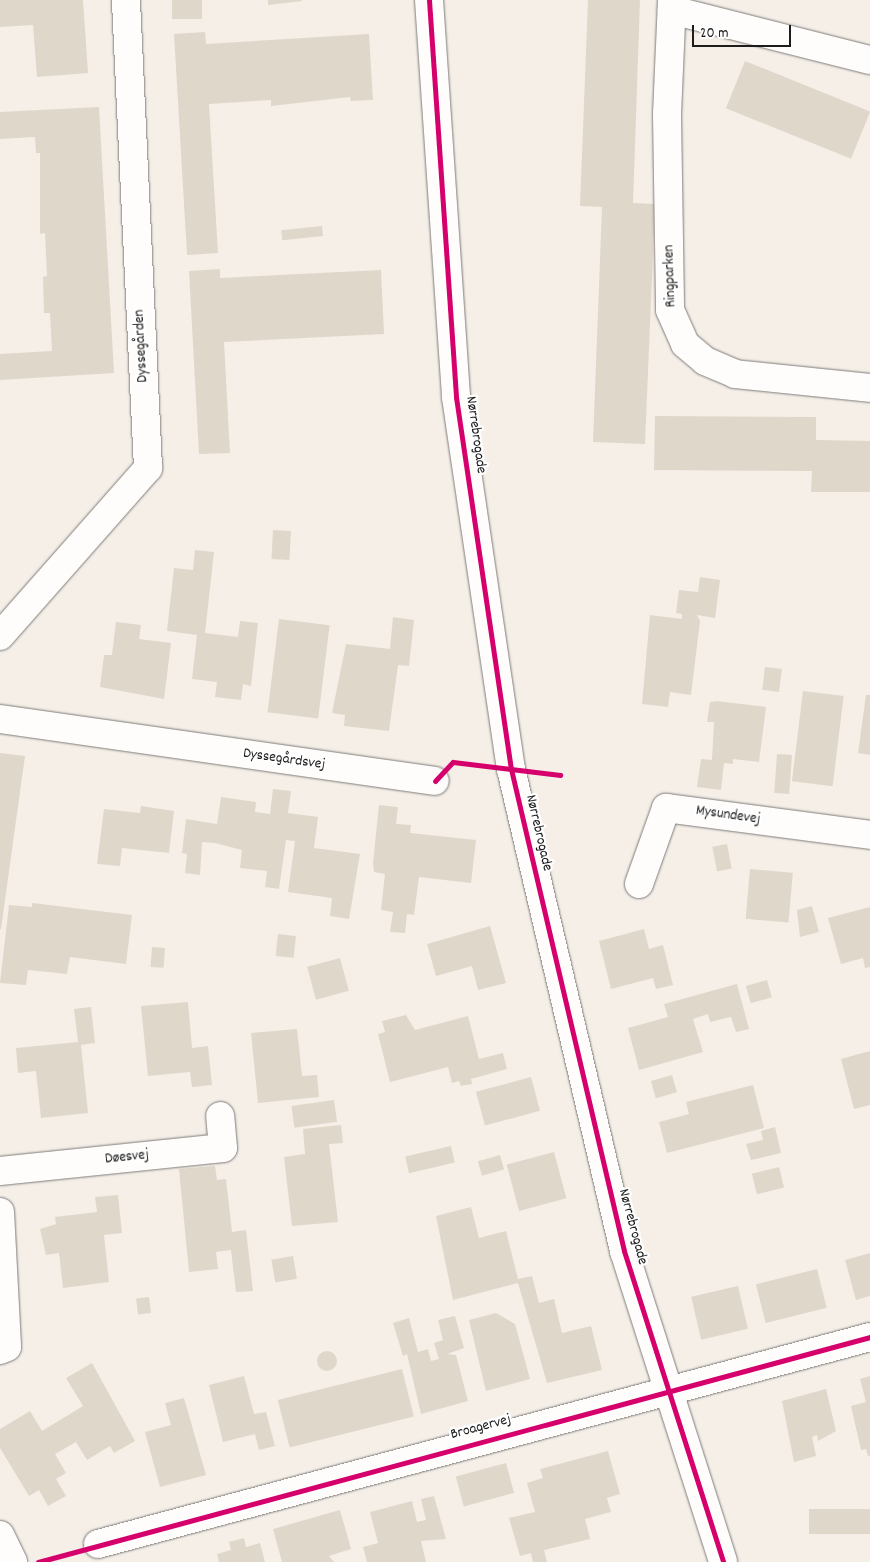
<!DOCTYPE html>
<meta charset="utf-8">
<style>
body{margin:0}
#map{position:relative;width:870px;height:1562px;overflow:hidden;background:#f5efe8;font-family:Dekko,sans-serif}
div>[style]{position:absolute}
.building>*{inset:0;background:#e0d7cb;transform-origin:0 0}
.round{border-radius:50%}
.roads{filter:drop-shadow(0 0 1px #7e7b78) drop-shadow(0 0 1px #7e7b78)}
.street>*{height:28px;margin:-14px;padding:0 14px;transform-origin:14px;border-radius:14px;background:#fefdfc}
.secondary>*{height:28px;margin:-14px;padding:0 14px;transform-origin:14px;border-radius:14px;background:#fefdfc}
.cycleway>*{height:5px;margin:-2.5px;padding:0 2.5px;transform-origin:2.5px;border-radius:2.5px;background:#d6006c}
span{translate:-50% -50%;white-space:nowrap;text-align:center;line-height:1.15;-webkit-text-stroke:4.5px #fff;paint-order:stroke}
.street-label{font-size:15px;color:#1c1c1c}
.scale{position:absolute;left:692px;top:25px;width:99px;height:22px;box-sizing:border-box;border:2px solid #1c1c1c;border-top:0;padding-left:6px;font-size:15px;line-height:18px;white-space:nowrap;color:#1c1c1c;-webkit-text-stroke:4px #fff;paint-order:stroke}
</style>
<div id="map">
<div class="building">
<div style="clip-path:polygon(0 0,83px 0,88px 73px,37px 77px,33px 25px,0 27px)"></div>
<div style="left:172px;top:0;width:30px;height:19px"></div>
<div style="clip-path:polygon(268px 0,302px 0,302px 1px,268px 5px)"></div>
<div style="clip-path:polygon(588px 0,640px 0,633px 203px,655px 204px,645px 444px,593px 442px,602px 207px,580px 206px)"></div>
<div style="clip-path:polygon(205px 32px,206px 44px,369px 34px,373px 100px,351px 101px,350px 97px,271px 106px,271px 100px,209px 104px,218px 253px,187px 255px,174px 34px)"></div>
<div style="left:745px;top:61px;width:135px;height:51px;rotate:22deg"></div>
<div style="clip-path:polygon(99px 107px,114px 373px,0 380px,0 354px,52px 351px,50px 313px,44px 313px,43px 277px,47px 276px,45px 233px,40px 234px,40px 153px,36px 153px,35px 137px,0 139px,0 112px)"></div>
<div style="left:322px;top:226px;width:10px;height:41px;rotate:84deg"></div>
<div style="clip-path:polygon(220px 269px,220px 278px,381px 270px,384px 334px,224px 342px,230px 453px,199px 454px,189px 271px)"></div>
<div style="clip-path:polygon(655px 416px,816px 417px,816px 440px,870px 441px,870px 492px,811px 492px,812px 471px,654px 470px)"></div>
<div style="left:273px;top:530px;width:18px;height:29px;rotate:3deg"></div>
<div style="clip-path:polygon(195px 550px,214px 552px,205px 633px,238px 637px,240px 621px,258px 623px,251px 686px,243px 684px,241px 700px,215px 697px,217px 682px,192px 679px,197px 635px,167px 631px,174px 568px,193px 570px)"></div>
<div style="clip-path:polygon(700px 577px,720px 580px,715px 618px,697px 615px,700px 621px,691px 695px,670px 692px,668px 707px,642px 704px,650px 615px,682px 619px,682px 614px,676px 613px,679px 590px,698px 592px)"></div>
<div style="clip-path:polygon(393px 617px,414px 620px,409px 666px,398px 665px,389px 731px,344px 726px,345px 715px,332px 713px,346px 644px,390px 649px)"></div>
<div style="left:279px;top:619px;width:51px;height:94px;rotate:7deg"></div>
<div style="clip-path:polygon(116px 622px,141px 625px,139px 639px,171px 643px,164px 699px,100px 687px,104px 655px,112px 655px)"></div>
<div style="left:765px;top:667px;width:17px;height:23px;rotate:7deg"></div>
<div style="left:803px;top:691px;width:41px;height:91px;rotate:7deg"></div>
<div style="clip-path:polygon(866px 695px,870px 695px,870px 755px,858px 753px)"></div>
<div style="clip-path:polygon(717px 701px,766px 707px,759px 762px,733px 759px,733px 764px,724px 763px,721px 790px,697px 787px,701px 759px,712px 760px,714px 722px,707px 722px,710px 702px)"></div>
<div style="clip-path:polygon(0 753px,25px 756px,1px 929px,0 929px)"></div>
<div style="left:777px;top:754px;width:15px;height:39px;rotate:4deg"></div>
<div style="clip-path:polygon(273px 789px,291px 791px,288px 813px,318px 817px,314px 848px,360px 854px,349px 919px,330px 916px,332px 898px,288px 892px,295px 841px,286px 840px,279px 889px,265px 887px,267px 871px,240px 868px,242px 850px,215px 843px,202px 842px,200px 875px,185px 873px,187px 854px,182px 853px,186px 819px,217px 824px,221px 797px,256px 802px,255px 812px,270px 814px)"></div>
<div style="clip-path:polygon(379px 805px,398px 807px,396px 824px,411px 825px,410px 833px,476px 840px,471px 883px,419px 877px,414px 915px,407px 914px,405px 933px,390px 932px,393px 912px,381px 910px,385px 874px,374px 872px,373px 863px)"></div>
<div style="clip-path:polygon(141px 806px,174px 811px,169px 853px,122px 848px,120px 866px,97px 864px,104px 809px,140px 813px)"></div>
<div style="left:727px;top:844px;width:25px;height:15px;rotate:79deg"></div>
<div style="left:750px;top:869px;width:43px;height:50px;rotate:5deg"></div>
<div style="clip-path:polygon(32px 903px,132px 915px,126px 964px,70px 957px,67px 974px,28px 970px,26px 985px,0 983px,9px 905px,32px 907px)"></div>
<div style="clip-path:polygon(812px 906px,819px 932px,800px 937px,797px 910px)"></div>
<div style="clip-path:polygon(870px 907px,870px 967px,865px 968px,863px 958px,841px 964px,828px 918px)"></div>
<div style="clip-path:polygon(490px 926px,506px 983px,478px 990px,472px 966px,436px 976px,427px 944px)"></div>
<div style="clip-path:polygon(644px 929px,649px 949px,663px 945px,673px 985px,656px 989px,653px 978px,611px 989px,599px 941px)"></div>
<div style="left:278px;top:934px;width:18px;height:22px;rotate:6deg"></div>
<div style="left:152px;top:947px;width:13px;height:20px;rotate:4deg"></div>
<div style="left:340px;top:958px;width:34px;height:34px;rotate:75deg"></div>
<div style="left:767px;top:980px;width:18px;height:22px;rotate:74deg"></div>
<div style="clip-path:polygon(737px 984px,749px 1029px,736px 1032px,731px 1017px,710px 1022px,708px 1014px,693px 1019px,703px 1052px,639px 1070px,628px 1028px,668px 1017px,664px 1004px)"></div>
<div style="clip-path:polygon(188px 1002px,192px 1048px,208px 1046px,212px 1085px,192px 1087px,190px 1072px,148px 1076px,141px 1006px)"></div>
<div style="clip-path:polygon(91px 1007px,95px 1043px,81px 1045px,88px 1113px,41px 1118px,36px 1071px,18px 1073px,16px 1048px,78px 1042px,74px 1009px)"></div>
<div style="clip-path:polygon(406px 1015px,415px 1030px,468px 1016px,479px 1059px,503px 1053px,507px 1069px,471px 1079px,472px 1084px,461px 1086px,459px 1081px,452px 1083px,448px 1067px,390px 1082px,378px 1034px,385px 1032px,382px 1021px)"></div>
<div style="clip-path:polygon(297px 1029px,302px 1076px,317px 1075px,319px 1097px,258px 1103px,251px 1033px)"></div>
<div style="clip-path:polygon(870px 1051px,870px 1105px,854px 1109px,841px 1059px)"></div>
<div style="left:672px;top:1075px;width:18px;height:22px;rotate:74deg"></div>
<div style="left:531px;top:1077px;width:35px;height:57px;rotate:75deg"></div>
<div style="clip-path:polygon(753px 1085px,764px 1128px,667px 1153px,659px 1122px,689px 1114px,686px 1102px)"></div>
<div style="left:334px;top:1100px;width:22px;height:43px;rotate:82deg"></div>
<div style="clip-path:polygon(341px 1125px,343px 1143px,329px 1144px,338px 1222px,292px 1226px,284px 1157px,305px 1154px,303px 1129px)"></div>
<div style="clip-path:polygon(775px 1127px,781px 1153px,751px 1160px,746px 1144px,763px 1140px,761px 1131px)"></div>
<div style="left:451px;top:1146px;width:17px;height:47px;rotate:77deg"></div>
<div style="left:554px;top:1152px;width:48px;height:49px;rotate:75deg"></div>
<div style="left:500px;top:1155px;width:15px;height:23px;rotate:74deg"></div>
<div style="clip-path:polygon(215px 1166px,217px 1180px,226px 1179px,232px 1232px,246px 1230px,253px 1291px,236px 1292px,231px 1250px,216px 1252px,218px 1269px,189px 1272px,179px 1169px)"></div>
<div style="left:779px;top:1167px;width:21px;height:28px;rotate:76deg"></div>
<div style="clip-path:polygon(118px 1195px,122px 1233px,104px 1235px,109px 1282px,63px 1288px,59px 1253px,46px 1255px,40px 1229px,56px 1224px,55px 1217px,97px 1212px,95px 1197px)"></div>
<div style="clip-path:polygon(471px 1207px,479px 1238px,506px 1231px,518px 1279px,532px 1276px,539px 1303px,554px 1299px,562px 1333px,591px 1326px,602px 1370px,547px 1383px,518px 1283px,453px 1300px,436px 1216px)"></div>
<div style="clip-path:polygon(870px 1253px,870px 1296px,856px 1300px,845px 1260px)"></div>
<div style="left:293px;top:1256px;width:23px;height:22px;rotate:80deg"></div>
<div style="left:817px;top:1269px;width:40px;height:63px;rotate:76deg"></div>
<div style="left:738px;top:1286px;width:44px;height:48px;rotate:77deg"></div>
<div style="left:149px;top:1297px;width:16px;height:13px;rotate:83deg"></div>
<div style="clip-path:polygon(496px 1313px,515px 1324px,530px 1379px,486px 1391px,469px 1320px)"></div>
<div style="clip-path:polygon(455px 1316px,464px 1348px,447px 1354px,456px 1355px,468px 1401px,421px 1414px,407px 1354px,403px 1356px,393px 1323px,409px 1318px,418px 1352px,428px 1349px,431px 1361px,439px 1359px,434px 1343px,443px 1340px,438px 1320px)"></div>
<div class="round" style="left:317px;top:1351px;width:20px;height:20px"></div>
<div style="clip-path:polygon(92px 1363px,135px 1441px,114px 1453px,110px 1446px,87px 1460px,76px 1442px,55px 1454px,66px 1473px,56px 1479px,66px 1496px,48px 1506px,39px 1490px,29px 1496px,0 1448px,0 1429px,30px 1411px,42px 1431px,83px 1406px,66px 1378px)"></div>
<div style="left:402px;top:1369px;width:49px;height:128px;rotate:76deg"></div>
<div style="clip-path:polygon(244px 1376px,254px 1414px,266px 1412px,275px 1446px,259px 1450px,255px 1434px,223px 1442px,209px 1385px)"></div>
<div style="clip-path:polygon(870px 1376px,870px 1456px,868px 1456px,866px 1449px,861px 1450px,851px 1406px,866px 1402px,860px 1379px)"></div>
<div style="clip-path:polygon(826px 1389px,836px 1431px,818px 1441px,817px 1435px,812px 1437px,816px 1456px,794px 1462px,782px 1401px)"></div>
<div style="clip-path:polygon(184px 1398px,206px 1475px,160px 1487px,145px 1432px,171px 1425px,165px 1403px)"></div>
<div style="clip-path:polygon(608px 1451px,620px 1494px,607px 1498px,611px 1512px,585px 1519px,590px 1539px,544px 1550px,547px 1562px,533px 1562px,531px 1553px,520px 1556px,509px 1518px,535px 1512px,527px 1483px,543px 1478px,540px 1469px)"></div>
<div style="left:506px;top:1463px;width:31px;height:52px;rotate:75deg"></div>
<div style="clip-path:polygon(434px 1496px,446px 1539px,421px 1541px,426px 1562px,367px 1562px,363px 1547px,378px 1543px,370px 1512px,412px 1501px,417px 1522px,426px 1520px,421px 1499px)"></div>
<div style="left:870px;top:1509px;width:25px;height:61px;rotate:90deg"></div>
<div style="clip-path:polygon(340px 1510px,351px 1549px,329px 1556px,334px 1562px,282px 1562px,273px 1529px)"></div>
<div style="clip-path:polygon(244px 1538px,246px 1547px,260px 1543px,265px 1562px,219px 1562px,217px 1554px,231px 1550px,229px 1542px)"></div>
</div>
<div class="roads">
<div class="street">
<div style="left:672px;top:0;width:114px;rotate:92.5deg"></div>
<div style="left:667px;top:114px;width:196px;rotate:89.1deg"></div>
<div style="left:670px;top:310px;width:37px;rotate:66deg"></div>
<div style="left:685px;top:344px;width:26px;rotate:40deg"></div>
<div style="left:705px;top:361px;width:33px;rotate:23deg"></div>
<div style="left:735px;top:374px;width:136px;rotate:5.9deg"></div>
<div style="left:672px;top:10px;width:204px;rotate:14.2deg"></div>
<div style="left:0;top:636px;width:224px;rotate:-48.6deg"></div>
<div style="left:148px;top:468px;width:469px;rotate:-92.7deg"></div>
<div style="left:0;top:719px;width:439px;rotate:8.1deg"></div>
<div style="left:639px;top:884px;width:81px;rotate:-70.4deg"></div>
<div style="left:666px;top:808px;width:206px;rotate:7.5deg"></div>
<div style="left:0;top:1171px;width:224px;rotate:-5.9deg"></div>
<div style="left:223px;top:1148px;width:32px;rotate:-95deg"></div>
<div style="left:0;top:1212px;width:135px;rotate:87deg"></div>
<div style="left:7px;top:1347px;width:8px;rotate:157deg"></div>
<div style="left:98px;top:1544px;width:799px;rotate:-15.01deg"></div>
</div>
<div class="secondary">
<div style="left:429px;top:0;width:398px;rotate:86.1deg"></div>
<div style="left:456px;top:397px;width:376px;rotate:81.6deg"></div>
<div style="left:511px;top:769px;width:495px;rotate:76.8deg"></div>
<div style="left:624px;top:1251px;width:326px;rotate:72.3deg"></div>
<div style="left:0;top:1535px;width:30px;rotate:64deg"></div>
</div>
</div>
<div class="cycleway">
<div style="left:429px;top:0;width:398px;rotate:86.1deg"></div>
<div style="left:456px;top:397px;width:376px;rotate:81.6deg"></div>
<div style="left:511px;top:769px;width:495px;rotate:76.8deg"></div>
<div style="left:624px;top:1251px;width:326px;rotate:72.3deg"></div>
<div style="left:435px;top:781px;width:26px;rotate:-47deg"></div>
<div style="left:453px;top:762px;width:108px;rotate:6.9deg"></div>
<div style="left:38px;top:1562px;width:862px;rotate:-15.13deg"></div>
</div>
<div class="street-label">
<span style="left:671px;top:276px;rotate:-92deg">Ringparken</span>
<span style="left:142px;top:346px;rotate:-93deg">Dyssegården</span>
<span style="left:475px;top:435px;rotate:82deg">Nørrebrogade</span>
<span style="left:284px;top:760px;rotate:8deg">Dyssegårdsvej</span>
<span style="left:728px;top:816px;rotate:8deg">Mysundevej</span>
<span style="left:538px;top:833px;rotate:77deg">Nørrebrogade</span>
<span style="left:127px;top:1158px;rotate:-6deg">Døesvej</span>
<span style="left:632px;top:1227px;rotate:75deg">Nørrebrogade</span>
<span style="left:481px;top:1428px;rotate:-15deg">Broagervej</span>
</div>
<div class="scale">20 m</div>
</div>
